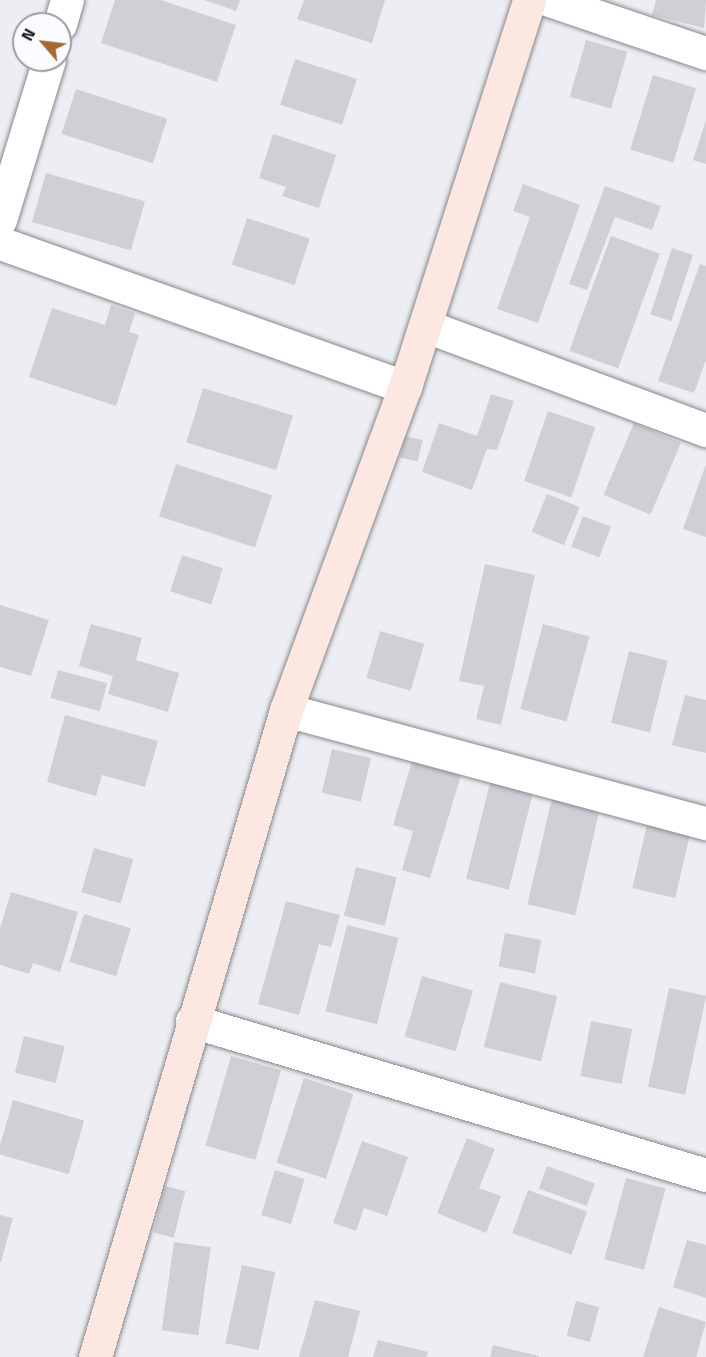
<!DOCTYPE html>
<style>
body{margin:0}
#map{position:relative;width:706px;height:1357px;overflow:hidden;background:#eceef3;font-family:"Titillium Web",sans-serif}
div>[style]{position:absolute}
.building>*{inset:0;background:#cfd0d6;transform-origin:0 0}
.roads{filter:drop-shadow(0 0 2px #87888d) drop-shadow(0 0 2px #87888d)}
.street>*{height:33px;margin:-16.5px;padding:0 16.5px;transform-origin:16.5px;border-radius:16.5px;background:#fff}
.secondary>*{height:33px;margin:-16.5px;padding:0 16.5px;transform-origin:16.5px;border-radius:16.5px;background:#fce8e1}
span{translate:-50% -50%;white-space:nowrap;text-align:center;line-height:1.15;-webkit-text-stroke:4.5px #fafbff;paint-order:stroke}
.north{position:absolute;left:12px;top:12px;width:60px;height:60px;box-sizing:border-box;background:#fafbff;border:2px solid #9c9da0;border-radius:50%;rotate:298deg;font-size:16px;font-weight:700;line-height:24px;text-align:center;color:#101112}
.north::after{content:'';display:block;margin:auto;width:21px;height:27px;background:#a76730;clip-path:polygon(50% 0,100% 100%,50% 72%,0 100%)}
</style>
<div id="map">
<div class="building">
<div style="clip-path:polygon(115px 0,161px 0,236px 25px,217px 82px,101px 43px)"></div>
<div style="clip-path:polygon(204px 0,240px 0,236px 11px)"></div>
<div style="clip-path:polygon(304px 0,385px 0,372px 43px,297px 19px)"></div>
<div style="clip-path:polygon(656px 0,706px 0,704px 28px,652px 15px)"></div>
<div style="left:586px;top:40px;width:43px;height:59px;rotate:16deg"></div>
<div style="left:295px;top:59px;width:65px;height:48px;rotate:18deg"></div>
<div style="left:653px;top:75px;width:45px;height:78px;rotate:17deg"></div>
<div style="left:76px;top:89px;width:96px;height:47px;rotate:18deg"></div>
<div style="clip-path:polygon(706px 120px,706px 164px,693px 160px)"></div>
<div style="clip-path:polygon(273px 134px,336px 155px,319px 208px,282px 196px,286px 187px,259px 178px)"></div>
<div style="left:46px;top:173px;width:103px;height:51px;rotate:16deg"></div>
<div style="clip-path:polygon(523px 184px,580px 205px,538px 323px,497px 309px,530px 217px,513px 211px)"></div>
<div style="clip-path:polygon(605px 186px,661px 206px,652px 230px,615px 217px,587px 290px,569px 284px)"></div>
<div style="left:247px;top:218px;width:66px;height:49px;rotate:18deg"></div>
<div style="left:611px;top:236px;width:52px;height:122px;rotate:20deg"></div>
<div style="left:672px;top:248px;width:22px;height:70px;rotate:18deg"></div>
<div style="clip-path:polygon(700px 264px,706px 266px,706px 360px,694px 393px,658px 381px)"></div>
<div style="clip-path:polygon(111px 305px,135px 313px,129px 332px,139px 335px,116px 406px,29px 377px,52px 308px,105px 325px)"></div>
<div style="left:203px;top:388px;width:94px;height:57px;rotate:17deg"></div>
<div style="clip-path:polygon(491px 394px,514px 401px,497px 450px,487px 449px,472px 490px,422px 472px,439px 423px,477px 436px)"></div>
<div style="left:548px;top:411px;width:50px;height:74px;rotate:19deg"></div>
<div style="left:634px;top:423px;width:51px;height:78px;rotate:23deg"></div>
<div style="left:405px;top:436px;width:18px;height:22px;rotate:13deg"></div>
<div style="left:176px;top:464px;width:101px;height:55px;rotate:18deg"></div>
<div style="clip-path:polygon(706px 464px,706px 537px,683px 529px)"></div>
<div style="left:547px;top:494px;width:35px;height:41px;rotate:22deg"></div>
<div style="left:583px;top:516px;width:30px;height:33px;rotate:21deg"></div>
<div style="left:182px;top:555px;width:43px;height:38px;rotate:18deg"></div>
<div style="clip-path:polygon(485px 564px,535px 575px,501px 725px,476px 719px,484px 686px,459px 681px)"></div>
<div style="clip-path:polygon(0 605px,49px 620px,31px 676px,0 667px)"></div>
<div style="clip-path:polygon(91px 624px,142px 638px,136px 660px,179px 673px,168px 712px,108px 694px,113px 676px,79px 666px)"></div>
<div style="left:543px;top:624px;width:48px;height:88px;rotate:15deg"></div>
<div style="left:380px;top:631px;width:46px;height:49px;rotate:16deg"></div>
<div style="left:629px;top:651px;width:40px;height:74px;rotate:14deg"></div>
<div style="left:58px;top:670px;width:51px;height:29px;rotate:15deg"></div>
<div style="clip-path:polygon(685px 695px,706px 700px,706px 753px,672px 745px)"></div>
<div style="clip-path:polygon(65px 715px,158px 741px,145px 787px,102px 775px,96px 796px,47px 782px)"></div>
<div style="left:332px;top:749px;width:40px;height:45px;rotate:13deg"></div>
<div style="clip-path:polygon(413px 758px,462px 772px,430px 878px,402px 870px,413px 831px,393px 825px)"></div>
<div style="left:490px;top:783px;width:44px;height:99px;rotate:14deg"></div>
<div style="left:552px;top:798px;width:49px;height:109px;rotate:13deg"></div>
<div style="left:649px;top:816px;width:44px;height:74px;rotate:13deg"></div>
<div style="left:94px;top:848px;width:41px;height:46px;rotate:16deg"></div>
<div style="left:356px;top:867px;width:42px;height:50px;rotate:14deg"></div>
<div style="clip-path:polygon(11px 892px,78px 912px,60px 972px,33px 963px,29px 974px,0 965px,0 928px)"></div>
<div style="clip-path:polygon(286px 901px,340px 915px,331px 947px,319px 944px,299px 1015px,258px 1004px)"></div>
<div style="left:84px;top:914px;width:49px;height:50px;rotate:17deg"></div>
<div style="left:347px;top:925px;width:53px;height:89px;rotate:14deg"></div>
<div style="left:505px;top:933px;width:37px;height:34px;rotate:11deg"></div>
<div style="left:422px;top:976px;width:53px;height:63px;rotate:16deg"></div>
<div style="left:500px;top:982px;width:59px;height:67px;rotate:14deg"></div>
<div style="left:669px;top:988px;width:38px;height:101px;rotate:12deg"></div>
<div style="left:591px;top:1021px;width:42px;height:56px;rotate:11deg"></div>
<div style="left:24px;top:1036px;width:42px;height:38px;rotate:14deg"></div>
<div style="left:231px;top:1056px;width:52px;height:93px;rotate:16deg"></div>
<div style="left:304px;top:1078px;width:52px;height:89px;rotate:18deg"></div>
<div style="left:13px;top:1100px;width:74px;height:56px;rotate:16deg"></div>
<div style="clip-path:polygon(467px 1138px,495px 1149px,479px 1188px,501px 1196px,486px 1233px,437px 1213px)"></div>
<div style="clip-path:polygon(362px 1141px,408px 1157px,387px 1216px,364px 1208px,356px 1231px,333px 1223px)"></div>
<div style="left:547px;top:1166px;width:51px;height:24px;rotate:20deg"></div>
<div style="left:275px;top:1170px;width:31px;height:47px;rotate:17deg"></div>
<div style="left:626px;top:1178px;width:41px;height:84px;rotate:15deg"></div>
<div style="left:165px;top:1186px;width:21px;height:48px;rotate:14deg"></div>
<div style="left:528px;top:1190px;width:63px;height:46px;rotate:20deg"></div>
<div style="clip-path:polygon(0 1215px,13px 1218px,1px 1262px,0 1262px)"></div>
<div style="clip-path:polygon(687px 1240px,706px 1245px,706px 1298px,673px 1287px)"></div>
<div style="left:174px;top:1242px;width:37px;height:89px;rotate:8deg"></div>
<div style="left:242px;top:1265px;width:34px;height:80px;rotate:12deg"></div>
<div style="clip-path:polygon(315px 1300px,360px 1311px,348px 1357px,299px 1357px)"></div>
<div style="left:576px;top:1301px;width:24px;height:36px;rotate:15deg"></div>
<div style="clip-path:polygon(659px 1307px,706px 1322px,696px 1357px,643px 1357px)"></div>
<div style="clip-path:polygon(378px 1340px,428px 1352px,426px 1357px,373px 1357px)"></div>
<div style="clip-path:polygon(493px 1345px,539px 1356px,539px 1357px,490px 1357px)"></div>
</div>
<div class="roads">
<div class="street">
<div style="left:549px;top:0;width:166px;rotate:18.7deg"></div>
<div style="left:60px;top:24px;width:25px;rotate:-74deg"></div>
<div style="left:0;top:220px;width:167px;rotate:-73deg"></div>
<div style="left:0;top:243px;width:430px;rotate:19.6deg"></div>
<div style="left:426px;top:326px;width:299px;rotate:20.4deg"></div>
<div style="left:286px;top:710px;width:435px;rotate:15.1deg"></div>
<div style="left:192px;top:1021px;width:537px;rotate:16.68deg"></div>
</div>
<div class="secondary">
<div style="left:95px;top:1357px;width:675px;rotate:-73.55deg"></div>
<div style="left:286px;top:710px;width:344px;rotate:-69.8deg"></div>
<div style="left:405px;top:387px;width:406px;rotate:-72.2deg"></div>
</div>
</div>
<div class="north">N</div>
</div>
